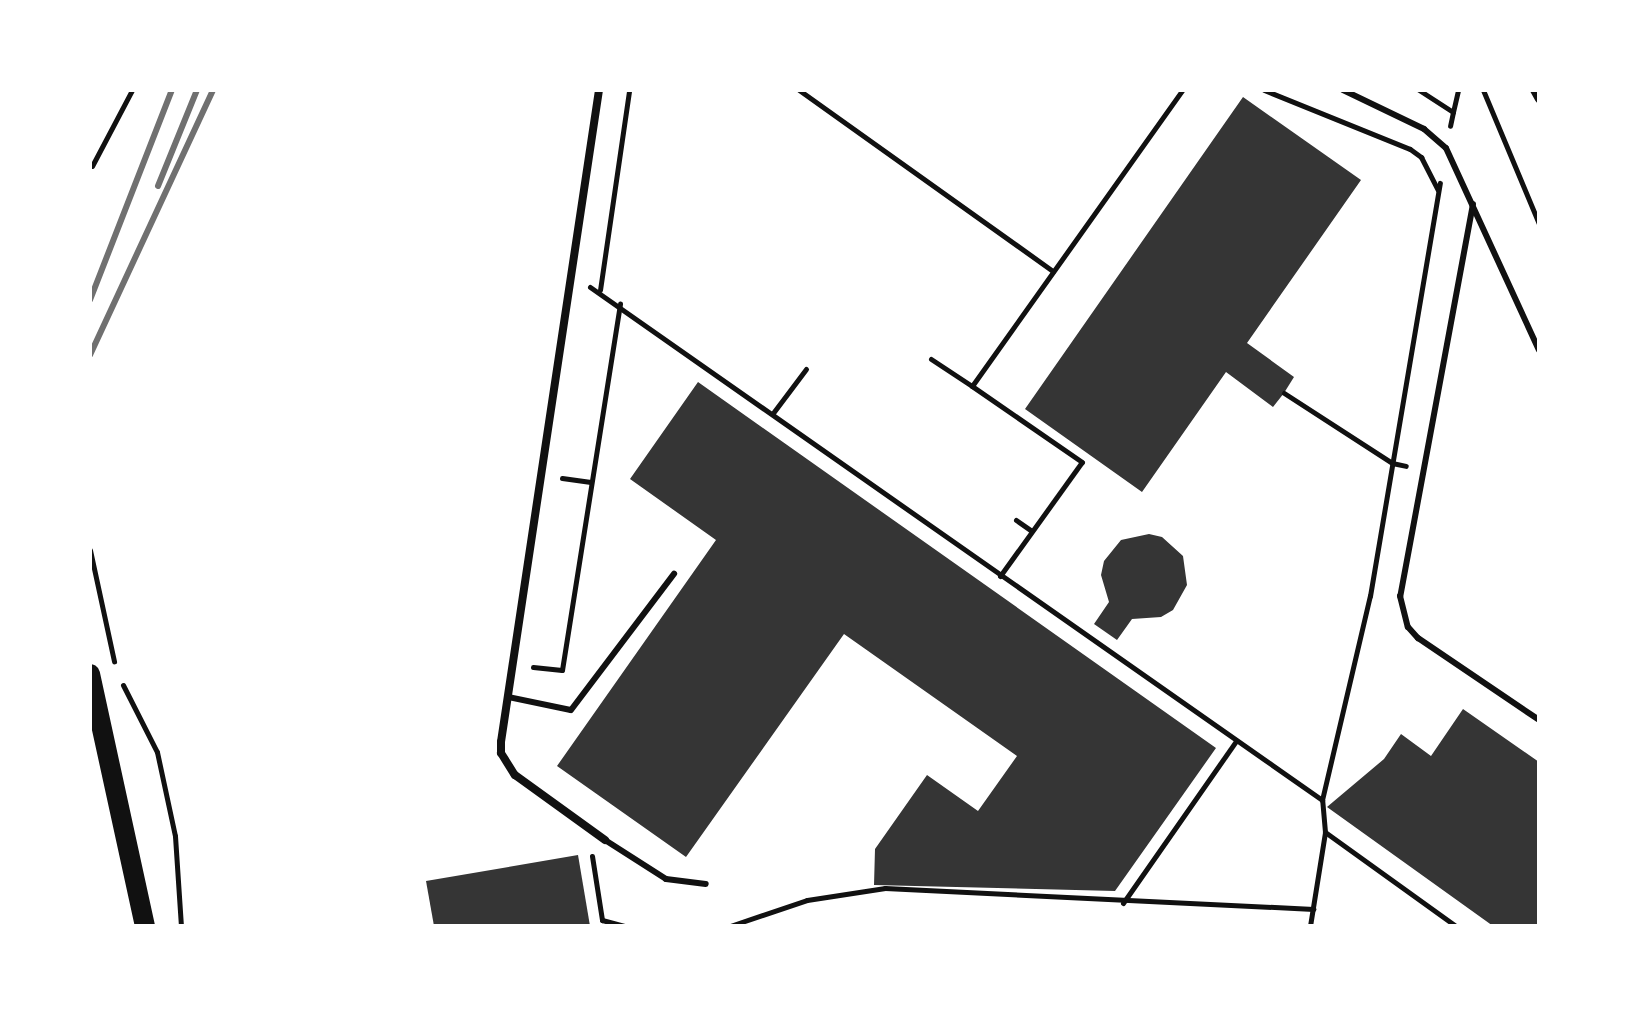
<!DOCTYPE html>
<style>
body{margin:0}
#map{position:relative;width:1629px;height:1016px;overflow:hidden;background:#fff;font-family:"Archivo Narrow",sans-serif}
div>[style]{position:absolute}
.building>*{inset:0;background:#353535}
.path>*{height:5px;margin:-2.5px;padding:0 2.5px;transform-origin:2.5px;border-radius:2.5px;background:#111}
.service>*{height:6px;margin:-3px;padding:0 3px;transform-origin:3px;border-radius:3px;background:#111}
.minor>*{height:8px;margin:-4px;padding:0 4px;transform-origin:4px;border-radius:4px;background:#111}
.primary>*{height:20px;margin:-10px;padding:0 10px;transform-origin:10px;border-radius:10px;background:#111}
.rail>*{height:6px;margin:-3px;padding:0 3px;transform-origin:3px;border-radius:3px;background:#707070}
span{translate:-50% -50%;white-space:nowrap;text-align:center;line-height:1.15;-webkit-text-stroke:6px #fff;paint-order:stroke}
.frame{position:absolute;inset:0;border:92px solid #fff;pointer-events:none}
</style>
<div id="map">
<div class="building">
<div style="clip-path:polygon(1243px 97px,1361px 180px,1247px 343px,1294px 377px,1284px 393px,1273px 407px,1226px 372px,1142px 492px,1025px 409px)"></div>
<div style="clip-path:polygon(698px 382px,1216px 748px,1115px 891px,874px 885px,875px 849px,927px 775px,978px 811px,1017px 756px,844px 634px,686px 857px,557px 766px,716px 540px,630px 479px)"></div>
<div style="clip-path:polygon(1149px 534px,1162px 537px,1183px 556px,1187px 585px,1173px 610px,1161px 617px,1132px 619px,1117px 640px,1094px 624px,1109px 602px,1101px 575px,1104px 561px,1121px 540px)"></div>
<div style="clip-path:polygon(1463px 709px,1539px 762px,1539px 926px,1493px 926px,1327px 807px,1384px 759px,1401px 734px,1431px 756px)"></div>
<div style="clip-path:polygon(578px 855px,590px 926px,434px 926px,426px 881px)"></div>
</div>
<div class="path">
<div style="left:799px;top:90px;width:312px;rotate:35.5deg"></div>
<div style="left:1264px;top:90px;width:157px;rotate:22deg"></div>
<div style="left:1410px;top:149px;width:14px;rotate:36deg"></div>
<div style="left:1421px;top:157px;width:37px;rotate:63deg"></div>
<div style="left:1419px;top:90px;width:40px;rotate:32.9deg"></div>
<div style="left:1453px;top:112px;width:14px;rotate:102deg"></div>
<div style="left:1483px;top:90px;width:145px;rotate:67.3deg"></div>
<div style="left:1453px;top:112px;width:23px;rotate:-77deg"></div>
<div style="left:92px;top:166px;width:86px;rotate:-62.2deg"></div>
<div style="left:590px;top:287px;width:894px;rotate:35.02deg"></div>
<div style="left:600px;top:290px;width:202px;rotate:-81.7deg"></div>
<div style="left:931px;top:359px;width:49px;rotate:33.4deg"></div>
<div style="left:1284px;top:393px;width:129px;rotate:32.9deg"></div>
<div style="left:1392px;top:463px;width:14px;rotate:12deg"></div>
<div style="left:773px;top:413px;width:55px;rotate:-53.1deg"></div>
<div style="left:562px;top:478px;width:29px;rotate:8deg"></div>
<div style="left:1016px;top:520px;width:19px;rotate:35deg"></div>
<div style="left:90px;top:550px;width:114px;rotate:77.8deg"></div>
<div style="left:1000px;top:576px;width:140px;rotate:-54.3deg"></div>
<div style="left:1082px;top:462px;width:134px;rotate:-145.4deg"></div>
<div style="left:972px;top:386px;width:363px;rotate:-54.6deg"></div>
<div style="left:533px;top:667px;width:29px;rotate:6deg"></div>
<div style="left:562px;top:670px;width:371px;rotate:-81deg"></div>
<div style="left:123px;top:685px;width:75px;rotate:63.1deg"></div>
<div style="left:157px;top:752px;width:86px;rotate:77.9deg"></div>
<div style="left:175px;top:836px;width:90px;rotate:86.2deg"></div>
<div style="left:1325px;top:832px;width:161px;rotate:35.7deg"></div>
<div style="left:592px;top:856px;width:65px;rotate:81.1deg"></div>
<div style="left:602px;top:920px;width:24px;rotate:15deg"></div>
<div style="left:1123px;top:903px;width:198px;rotate:-55.1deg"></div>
<div style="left:730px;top:926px;width:81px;rotate:-18.7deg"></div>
<div style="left:807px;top:900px;width:79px;rotate:-8.7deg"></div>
<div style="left:885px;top:888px;width:429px;rotate:2.8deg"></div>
<div style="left:1310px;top:926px;width:95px;rotate:-80.9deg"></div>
<div style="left:1325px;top:832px;width:32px;rotate:-95deg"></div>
<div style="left:1322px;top:800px;width:210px;rotate:-76.8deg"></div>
<div style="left:1370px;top:596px;width:419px;rotate:-80.4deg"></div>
</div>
<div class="service">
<div style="left:1343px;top:90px;width:90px;rotate:25.7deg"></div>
<div style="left:1424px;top:129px;width:29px;rotate:41deg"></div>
<div style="left:1446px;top:148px;width:222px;rotate:65.3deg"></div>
<div style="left:1473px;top:204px;width:399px;rotate:100.5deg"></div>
<div style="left:1400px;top:596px;width:32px;rotate:76deg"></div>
<div style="left:1408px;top:627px;width:15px;rotate:48deg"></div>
<div style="left:1418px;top:638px;width:146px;rotate:34.1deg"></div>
<div style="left:508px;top:697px;width:64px;rotate:11.7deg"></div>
<div style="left:571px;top:710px;width:171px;rotate:-52.9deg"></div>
<div style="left:605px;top:840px;width:72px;rotate:32.6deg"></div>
<div style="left:666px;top:879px;width:40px;rotate:7.1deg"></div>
</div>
<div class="minor">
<div style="left:599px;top:90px;width:659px;rotate:98.55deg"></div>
<div style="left:501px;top:742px;width:11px;rotate:90deg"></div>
<div style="left:501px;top:753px;width:26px;rotate:58deg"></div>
<div style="left:515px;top:775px;width:111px;rotate:35.8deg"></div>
<div style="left:1534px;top:90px;width:10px;rotate:61deg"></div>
</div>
<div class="primary">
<div style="left:90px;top:674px;width:258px;rotate:77.7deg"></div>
</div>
<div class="rail">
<div style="left:158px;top:186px;width:104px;rotate:-67.9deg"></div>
<div style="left:90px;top:300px;width:225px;rotate:-68.7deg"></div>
<div style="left:90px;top:355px;width:292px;rotate:-65.1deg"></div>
</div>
<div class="frame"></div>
</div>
